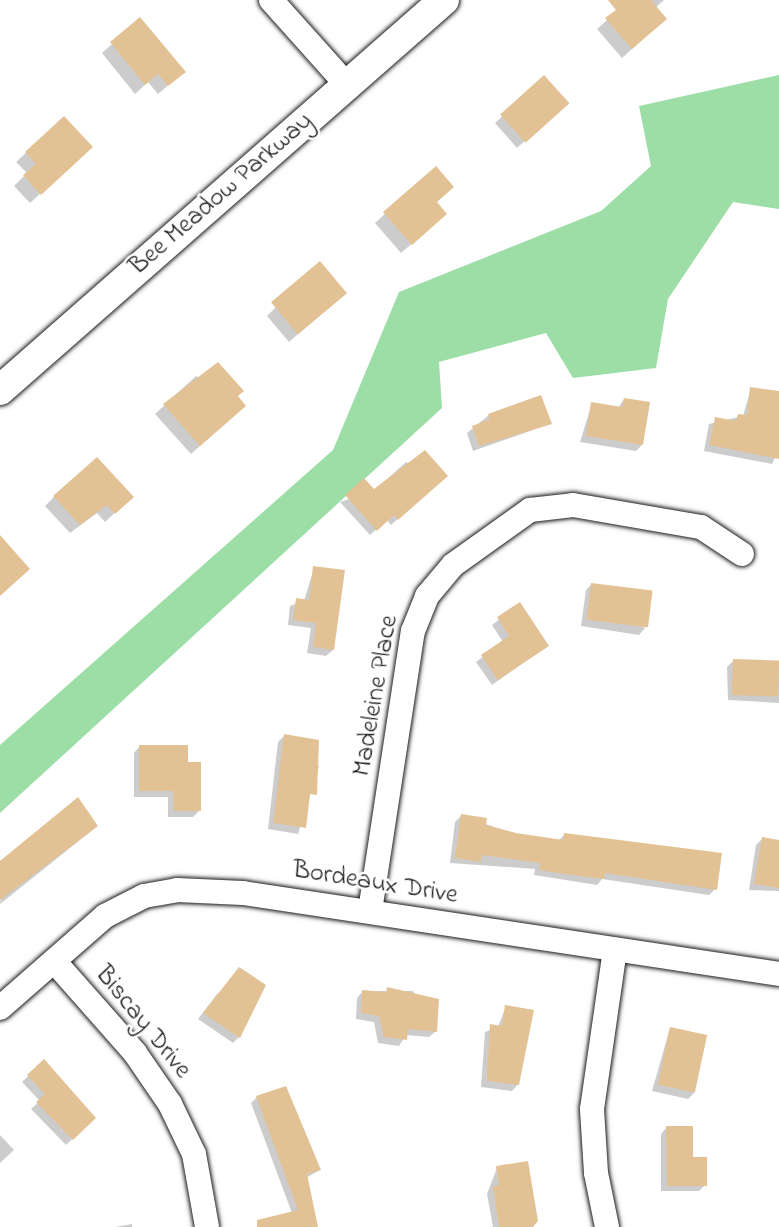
<!DOCTYPE html>
<style>
body{margin:0}
#map{position:relative;width:779px;height:1227px;overflow:hidden;background:#fff;font-family:"Indie Flower",sans-serif}
div>[style]{position:absolute}
.green>*{inset:0;background:#9ddea7}
.shadow>*{inset:0;background:#0003}
.building>*{inset:0;background:#e2c294;transform-origin:0 0}
.roads{filter:drop-shadow(0 0 2px #1c1c1c) drop-shadow(0 0 2px #1c1c1c)}
.minor>*{height:24px;margin:-12px;padding:0 12px;transform-origin:12px;border-radius:12px;background:#fff}
.tertiary>*{height:30px;margin:-15px;padding:0 15px;transform-origin:15px;border-radius:15px;background:#fff}
span{translate:-50% -50%;white-space:nowrap;text-align:center;line-height:1.15;-webkit-text-stroke:5px #fff;paint-order:stroke}
.street-label{font-size:26px;color:#1c1c1c}
</style>
<div id="map">
<div class="green">
<div style="clip-path:polygon(779px 75px,779px 209px,733px 202px,668px 299px,656px 368px,573px 378px,546px 333px,439px 362px,442px 408px,0 813px,0 745px,333px 450px,399px 292px,601px 211px,651px 166px,639px 106px)"></div>
</div>
<div class="shadow">
<div style="clip-path:polygon(630px 0,664px 0,655px 8px,665px 19px,622px 58px,597px 29px)"></div>
<div style="clip-path:polygon(140px 19px,184px 72px,158px 94px,148px 82px,135px 94px,102px 53px)"></div>
<div style="clip-path:polygon(544px 77px,561px 109px,517px 148px,495px 123px)"></div>
<div style="clip-path:polygon(64px 118px,82px 156px,30px 203px,14px 186px,27px 173px,16px 162px)"></div>
<div style="clip-path:polygon(435px 168px,436px 223px,401px 253px,375px 223px)"></div>
<div style="clip-path:polygon(320px 263px,345px 293px,289px 342px,267px 316px)"></div>
<div style="clip-path:polygon(196px 376px,237px 396px,235px 415px,191px 454px,155px 414px)"></div>
<div style="clip-path:polygon(751px 388px,779px 392px,779px 449px,772px 464px,704px 451px,709px 424px,743px 416px)"></div>
<div style="clip-path:polygon(624px 399px,642px 445px,636px 451px,580px 442px,592px 403px,618px 408px)"></div>
<div style="clip-path:polygon(489px 415px,550px 424px,473px 451px,467px 433px)"></div>
<div style="clip-path:polygon(406px 462px,440px 481px,391px 525px,387px 520px,370px 535px,340px 502px,374px 491px)"></div>
<div style="clip-path:polygon(54px 497px,122px 506px,105px 522px,97px 513px,70px 533px,45px 506px)"></div>
<div style="clip-path:polygon(314px 568px,333px 650px,326px 656px,307px 653px,311px 628px,288px 625px,290px 606px,304px 601px)"></div>
<div style="clip-path:polygon(592px 584px,645px 628px,639px 635px,581px 626px,586px 590px)"></div>
<div style="clip-path:polygon(519px 604px,547px 646px,492px 685px,476px 662px,503px 642px,492px 625px)"></div>
<div style="clip-path:polygon(734px 660px,779px 664px,779px 703px,728px 700px,727px 667px)"></div>
<div style="clip-path:polygon(284px 736px,319px 766px,298px 834px,268px 829px,278px 742px)"></div>
<div style="clip-path:polygon(140px 746px,186px 763px,199px 811px,193px 817px,168px 817px,168px 797px,134px 797px,134px 753px)"></div>
<div style="clip-path:polygon(78px 799px,90px 832px,0 904px,5px 861px)"></div>
<div style="clip-path:polygon(461px 816px,516px 834px,558px 841px,564px 835px,715px 889px,709px 895px,602px 879px,597px 885px,534px 875px,535px 869px,450px 863px,455px 822px)"></div>
<div style="clip-path:polygon(762px 839px,779px 842px,779px 891px,749px 890px,756px 845px)"></div>
<div style="clip-path:polygon(363px 991px,413px 991px,436px 1031px,429px 1037px,406px 1035px,399px 1046px,378px 1043px,374px 1022px,356px 1019px,357px 998px)"></div>
<div style="clip-path:polygon(218px 993px,239px 1037px,233px 1043px,198px 1019px)"></div>
<div style="clip-path:polygon(506px 1006px,518px 1084px,512px 1091px,481px 1087px,485px 1032px,498px 1027px)"></div>
<div style="clip-path:polygon(670px 1028px,694px 1093px,688px 1099px,652px 1091px)"></div>
<div style="clip-path:polygon(44px 1061px,94px 1118px,66px 1145px,31px 1109px,40px 1101px,22px 1082px)"></div>
<div style="clip-path:polygon(257px 1097px,320px 1170px,306px 1178px,317px 1227px,277px 1227px,292px 1213px,251px 1103px)"></div>
<div style="clip-path:polygon(667px 1127px,705px 1185px,699px 1191px,661px 1191px,661px 1134px)"></div>
<div style="clip-path:polygon(0 1135px,14px 1150px,0 1163px)"></div>
<div style="clip-path:polygon(497px 1168px,532px 1227px,493px 1227px,487px 1194px)"></div>
<div style="clip-path:polygon(132px 1224px,132px 1227px,115px 1227px)"></div>
</div>
<div class="building">
<div style="clip-path:polygon(608px 0,651px 0,667px 19px,632px 49px,605px 18px,616px 10px)"></div>
<div style="clip-path:polygon(140px 17px,186px 72px,168px 86px,158px 74px,145px 85px,110px 42px)"></div>
<div style="left:544px;top:75px;width:38px;height:59px;rotate:48deg"></div>
<div style="clip-path:polygon(64px 116px,93px 147px,41px 195px,23px 175px,36px 164px,25px 152px)"></div>
<div style="clip-path:polygon(436px 166px,454px 187px,437px 202px,447px 214px,412px 245px,383px 212px)"></div>
<div style="left:320px;top:261px;width:42px;height:64px;rotate:50deg"></div>
<div style="clip-path:polygon(218px 362px,244px 391px,238px 396px,246px 406px,200px 446px,163px 404px)"></div>
<div style="clip-path:polygon(750px 387px,779px 391px,779px 459px,709px 445px,715px 417px,736px 421px,738px 414px,747px 415px)"></div>
<div style="clip-path:polygon(541px 395px,552px 424px,479px 446px,472px 426px,490px 419px,488px 414px)"></div>
<div style="clip-path:polygon(624px 398px,650px 402px,643px 445px,586px 436px,591px 402px,622px 407px)"></div>
<div style="clip-path:polygon(425px 450px,448px 476px,398px 520px,394px 515px,377px 531px,345px 495px,364px 478px,374px 489px)"></div>
<div style="clip-path:polygon(97px 457px,134px 497px,115px 514px,107px 505px,80px 525px,53px 496px)"></div>
<div style="clip-path:polygon(0 535px,30px 569px,0 596px)"></div>
<div style="clip-path:polygon(313px 566px,345px 570px,334px 650px,313px 647px,316px 623px,293px 620px,296px 598px,309px 600px)"></div>
<div style="left:591px;top:583px;width:62px;height:37px;rotate:7deg"></div>
<div style="clip-path:polygon(520px 602px,549px 646px,498px 680px,481px 655px,509px 636px,497px 617px)"></div>
<div style="left:733px;top:659px;width:46px;height:36px;rotate:2deg"></div>
<div style="clip-path:polygon(284px 734px,319px 740px,317px 795px,310px 794px,306px 828px,273px 823px)"></div>
<div style="clip-path:polygon(139px 745px,188px 745px,188px 762px,201px 762px,201px 811px,174px 811px,173px 791px,139px 791px)"></div>
<div style="clip-path:polygon(78px 797px,98px 826px,0 900px,0 861px)"></div>
<div style="clip-path:polygon(461px 814px,487px 818px,486px 825px,516px 833px,563px 840px,564px 833px,722px 853px,717px 890px,605px 873px,604px 879px,558px 873px,539px 870px,540px 863px,482px 855px,481px 862px,455px 858px)"></div>
<div style="clip-path:polygon(762px 837px,779px 840px,779px 888px,754px 884px)"></div>
<div style="clip-path:polygon(239px 967px,266px 985px,240px 1038px,203px 1013px)"></div>
<div style="clip-path:polygon(387px 987px,439px 999px,437px 1032px,408px 1029px,407px 1040px,384px 1037px,379px 1016px,361px 1013px,362px 990px,386px 992px)"></div>
<div style="clip-path:polygon(505px 1005px,534px 1010px,519px 1085px,487px 1081px,490px 1024px,502px 1026px)"></div>
<div style="left:670px;top:1027px;width:38px;height:59px;rotate:12deg"></div>
<div style="clip-path:polygon(44px 1059px,96px 1118px,73px 1140px,36px 1102px,45px 1094px,27px 1075px)"></div>
<div style="clip-path:polygon(286px 1086px,321px 1170px,307px 1174px,318px 1227px,257px 1227px,257px 1220px,298px 1210px,256px 1096px)"></div>
<div style="clip-path:polygon(666px 1126px,693px 1126px,693px 1157px,707px 1157px,707px 1186px,667px 1186px)"></div>
<div style="clip-path:polygon(528px 1161px,538px 1221px,533px 1227px,499px 1227px,493px 1187px,499px 1185px,496px 1166px)"></div>
</div>
<div class="roads">
<div class="minor">
<div style="left:271px;top:0;width:114px;rotate:48.2deg"></div>
<div style="left:370px;top:911px;width:283px;rotate:-81.3deg"></div>
<div style="left:413px;top:631px;width:38px;rotate:-68deg"></div>
<div style="left:427px;top:596px;width:40px;rotate:-50deg"></div>
<div style="left:453px;top:565px;width:95px;rotate:-35.5deg"></div>
<div style="left:530px;top:510px;width:43px;rotate:-6.6deg"></div>
<div style="left:573px;top:505px;width:130px;rotate:9.8deg"></div>
<div style="left:701px;top:527px;width:49px;rotate:33.4deg"></div>
<div style="left:54px;top:961px;width:123px;rotate:48.6deg"></div>
<div style="left:135px;top:1053px;width:62px;rotate:55.5deg"></div>
<div style="left:170px;top:1104px;width:55px;rotate:64.4deg"></div>
<div style="left:194px;top:1154px;width:74px;rotate:79.9deg"></div>
<div style="left:0;top:1008px;width:140px;rotate:-41.2deg"></div>
<div style="left:105px;top:916px;width:44px;rotate:-27.1deg"></div>
<div style="left:144px;top:896px;width:34px;rotate:-10deg"></div>
<div style="left:177px;top:890px;width:66px;rotate:2.6deg"></div>
<div style="left:243px;top:893px;width:542px;rotate:8.59deg"></div>
<div style="left:607px;top:1227px;width:55px;rotate:-101.5deg"></div>
<div style="left:596px;top:1173px;width:64px;rotate:-93.6deg"></div>
<div style="left:592px;top:1109px;width:161px;rotate:-81.8deg"></div>
</div>
<div class="tertiary">
<div style="left:0;top:390px;width:591px;rotate:-41.3deg"></div>
</div>
</div>
<div class="street-label">
<span style="left:222px;top:195px;rotate:-41deg">Bee Meadow Parkway</span>
<span style="left:377px;top:696px;rotate:-80deg">Madeleine Place</span>
<span style="left:375px;top:884px;rotate:9deg">Bordeaux Drive</span>
<span style="left:142px;top:1023px;rotate:51deg">Biscay Drive</span>
</div>
</div>
